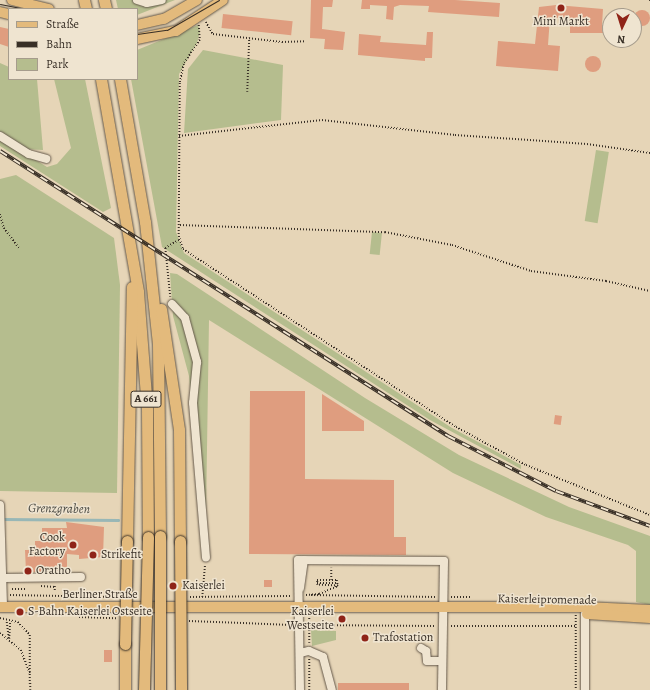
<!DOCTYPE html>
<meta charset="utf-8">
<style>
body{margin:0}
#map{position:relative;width:650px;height:690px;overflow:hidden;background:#e6d5b7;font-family:Alegreya,serif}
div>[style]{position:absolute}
.green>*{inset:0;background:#b5bd8e;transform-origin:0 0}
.stream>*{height:2.5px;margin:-1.25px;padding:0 1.25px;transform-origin:1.25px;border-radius:1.25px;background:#98b7b6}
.building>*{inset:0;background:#df9d7f;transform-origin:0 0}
.round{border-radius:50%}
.path>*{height:1.5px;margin-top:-0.75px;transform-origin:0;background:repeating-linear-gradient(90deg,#382f26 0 1px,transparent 0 3px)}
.roads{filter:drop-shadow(0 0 1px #64584a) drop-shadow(0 0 1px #64584a)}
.minor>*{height:8px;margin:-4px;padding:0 4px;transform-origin:4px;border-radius:4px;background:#efe4d0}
.major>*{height:10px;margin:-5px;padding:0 5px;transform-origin:5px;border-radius:5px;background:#e3ba7c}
.highway>*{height:11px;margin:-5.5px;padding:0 5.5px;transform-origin:5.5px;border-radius:5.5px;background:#e3ba7c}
.tram>*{height:1px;margin:-0.5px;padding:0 0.5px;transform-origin:0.5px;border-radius:0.5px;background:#382f26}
.rail>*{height:4px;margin-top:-2px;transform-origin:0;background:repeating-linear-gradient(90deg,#efe4d0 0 8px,#382f26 0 16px);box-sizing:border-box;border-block:1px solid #382f26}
.bridges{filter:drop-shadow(0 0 1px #382f26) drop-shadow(0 0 1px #382f26)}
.highway-bridge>*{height:11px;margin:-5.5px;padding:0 5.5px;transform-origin:5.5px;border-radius:5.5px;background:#e3ba7c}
.dots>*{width:11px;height:11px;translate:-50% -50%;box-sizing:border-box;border:2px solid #efe4d0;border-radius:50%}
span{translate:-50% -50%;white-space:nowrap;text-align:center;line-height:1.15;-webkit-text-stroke:3px #efe4d0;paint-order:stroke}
.shield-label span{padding:1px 3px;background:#efe4d0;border:1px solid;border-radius:3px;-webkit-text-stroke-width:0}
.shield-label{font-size:11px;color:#382f26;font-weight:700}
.poi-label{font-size:12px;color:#382f26}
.right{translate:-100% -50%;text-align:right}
.left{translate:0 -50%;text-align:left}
.street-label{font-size:12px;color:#382f26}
.water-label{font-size:13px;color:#4b4a43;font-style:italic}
.legend{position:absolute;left:8px;top:8px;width:130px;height:72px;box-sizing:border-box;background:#efe4d0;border:1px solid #a69c8c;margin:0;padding:5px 7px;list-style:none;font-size:12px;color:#382f26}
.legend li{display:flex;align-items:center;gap:8px;height:20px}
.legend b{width:20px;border:1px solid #a69c8c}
.north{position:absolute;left:602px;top:8px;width:40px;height:40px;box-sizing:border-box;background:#efe4d0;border:1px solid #a69c8c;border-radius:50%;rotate:184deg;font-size:11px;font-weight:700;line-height:16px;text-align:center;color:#382f26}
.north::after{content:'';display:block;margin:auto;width:14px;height:18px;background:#8f2418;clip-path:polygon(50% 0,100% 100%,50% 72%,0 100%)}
</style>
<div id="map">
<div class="green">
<div style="clip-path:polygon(116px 0,175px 0,137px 15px,137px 9px,118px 9px)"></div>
<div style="clip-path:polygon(198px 25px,200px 32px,197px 43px,179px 74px,176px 232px,184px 253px,452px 428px,521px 465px,521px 469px,430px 420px,162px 247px,131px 79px,137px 79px,137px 50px)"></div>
<div style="clip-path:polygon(203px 50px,283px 65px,281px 120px,184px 133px,188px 69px)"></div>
<div style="clip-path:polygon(0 63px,9px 67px,9px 79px,37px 79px,43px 150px,24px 149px,0 133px)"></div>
<div style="clip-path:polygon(54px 79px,85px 79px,111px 208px,103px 212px,0 146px,0 138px,47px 167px,57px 164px,71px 148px)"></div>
<div style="left:596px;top:150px;width:13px;height:72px;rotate:9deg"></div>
<div style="clip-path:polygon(16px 175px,114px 238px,120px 285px,117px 493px,0 491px,0 179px)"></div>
<div style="left:372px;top:232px;width:10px;height:22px;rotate:6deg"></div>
<div style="clip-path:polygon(170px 273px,177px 274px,365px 398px,459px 455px,569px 507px,650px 536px,650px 605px,636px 602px,636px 551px,628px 545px,546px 517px,453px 473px,209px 320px,206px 514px,195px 450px,189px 376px,173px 316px)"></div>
<div style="clip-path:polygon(311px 630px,336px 631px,336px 640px,312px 646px)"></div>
</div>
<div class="stream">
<div style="left:2px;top:519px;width:116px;rotate:0.5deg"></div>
</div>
<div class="building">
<div style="clip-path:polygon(311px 0,333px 0,332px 7px,323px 7px,322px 29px,345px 32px,343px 50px,324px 49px,325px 39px,310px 38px)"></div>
<div style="clip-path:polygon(362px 0,455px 0,500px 3px,499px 17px,428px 12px,429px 6px,400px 5px,394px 7px,393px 20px,386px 19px,387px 6px,370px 5px,370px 9px,361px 9px)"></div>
<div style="clip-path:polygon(556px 5px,603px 9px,602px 25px,608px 25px,607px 33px,570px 33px,570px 19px,550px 17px,548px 45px,560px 46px,558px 71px,496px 66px,498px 41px,535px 44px,539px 7px)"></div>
<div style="clip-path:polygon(617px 10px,634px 11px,634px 16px,616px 16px)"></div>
<div class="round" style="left:634px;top:10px;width:16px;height:16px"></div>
<div style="left:223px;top:14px;width:70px;height:14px;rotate:6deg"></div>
<div style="clip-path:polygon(0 27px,9px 29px,9px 47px,0 44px)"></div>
<div style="clip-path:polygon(427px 32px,433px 32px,432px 58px,425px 58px,425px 61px,358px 55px,359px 34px,381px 36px,380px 42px,426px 45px)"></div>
<div class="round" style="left:585px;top:56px;width:16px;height:16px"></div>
<div style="clip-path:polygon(250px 391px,305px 391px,305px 479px,394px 480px,394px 537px,406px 537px,406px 555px,249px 554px)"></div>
<div style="clip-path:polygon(322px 394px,364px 421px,364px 431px,322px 431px)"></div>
<div style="left:555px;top:415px;width:7px;height:9px;rotate:8deg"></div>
<div style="clip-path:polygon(66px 522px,104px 527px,103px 557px,79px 559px,79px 555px,67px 554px,67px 567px,62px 567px,62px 572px,26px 572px,25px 550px,35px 550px,35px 541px,42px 541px,42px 528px,67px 528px)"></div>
<div style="left:264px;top:580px;width:8px;height:7px"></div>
<div style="left:104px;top:650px;width:8px;height:12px"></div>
<div style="left:338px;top:683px;width:71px;height:7px"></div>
</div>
<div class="path">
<div style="left:206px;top:22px;width:14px;rotate:60deg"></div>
<div style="left:213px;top:34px;width:69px;rotate:6.6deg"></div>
<div style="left:282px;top:42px;width:24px;rotate:-2deg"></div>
<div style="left:199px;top:25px;width:15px;rotate:86deg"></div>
<div style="left:200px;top:40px;width:29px;rotate:124deg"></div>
<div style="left:184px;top:64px;width:19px;rotate:102deg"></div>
<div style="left:180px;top:83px;width:153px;rotate:90.4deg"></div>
<div style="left:179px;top:236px;width:14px;rotate:73deg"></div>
<div style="left:183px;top:249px;width:326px;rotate:33.1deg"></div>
<div style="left:456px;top:427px;width:80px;rotate:28.5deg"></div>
<div style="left:526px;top:465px;width:134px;rotate:22deg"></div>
<div style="left:247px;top:92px;width:54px;rotate:-87.9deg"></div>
<div style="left:179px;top:136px;width:144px;rotate:-6.4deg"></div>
<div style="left:322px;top:120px;width:134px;rotate:6.4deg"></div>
<div style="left:455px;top:135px;width:132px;rotate:3.9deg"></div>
<div style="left:587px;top:144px;width:64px;rotate:8.1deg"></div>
<div style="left:0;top:214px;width:15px;rotate:74deg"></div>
<div style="left:4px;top:228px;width:25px;rotate:53deg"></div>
<div style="left:180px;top:225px;width:205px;rotate:2deg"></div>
<div style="left:385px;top:232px;width:68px;rotate:11deg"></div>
<div style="left:452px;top:245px;width:83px;rotate:18.2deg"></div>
<div style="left:531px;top:271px;width:76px;rotate:7.6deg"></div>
<div style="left:606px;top:281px;width:45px;rotate:12.8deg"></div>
<div style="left:170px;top:297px;width:49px;rotate:-95.8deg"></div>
<div style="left:165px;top:248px;width:16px;rotate:-30deg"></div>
<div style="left:331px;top:580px;width:12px;rotate:-90deg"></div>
<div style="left:317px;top:583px;width:20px"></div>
<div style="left:41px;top:586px;width:14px;rotate:4deg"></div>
<div style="left:55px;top:586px;width:6px;rotate:90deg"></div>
<div style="left:12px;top:589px;width:14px"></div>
<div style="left:10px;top:595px;width:104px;rotate:1.1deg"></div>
<div style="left:306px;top:595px;width:13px;rotate:-4deg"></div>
<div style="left:319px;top:594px;width:21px;rotate:-23deg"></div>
<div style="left:338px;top:586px;width:21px;rotate:-177deg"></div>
<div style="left:317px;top:585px;width:5px;rotate:-90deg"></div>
<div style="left:317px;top:580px;width:20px"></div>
<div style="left:337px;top:580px;width:6px;rotate:81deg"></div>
<div style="left:311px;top:595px;width:124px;rotate:0.9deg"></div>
<div style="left:190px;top:597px;width:100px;rotate:-0.6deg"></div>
<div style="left:202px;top:597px;width:32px;rotate:-85deg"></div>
<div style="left:451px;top:597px;width:20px"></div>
<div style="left:576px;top:615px;width:75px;rotate:90deg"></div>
<div style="left:79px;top:617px;width:37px;rotate:2deg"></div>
<div style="left:0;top:618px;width:18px;rotate:13deg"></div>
<div style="left:18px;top:622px;width:18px;rotate:47deg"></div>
<div style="left:30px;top:635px;width:49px;rotate:90deg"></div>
<div style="left:189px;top:621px;width:102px;rotate:2.2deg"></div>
<div style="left:7px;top:622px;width:17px;rotate:83deg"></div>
<div style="left:9px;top:639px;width:17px;rotate:-87deg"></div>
<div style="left:307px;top:625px;width:128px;rotate:0.4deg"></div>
<div style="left:451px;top:626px;width:126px"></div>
<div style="left:0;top:633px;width:27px;rotate:39deg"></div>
<div style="left:21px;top:650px;width:25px;rotate:69deg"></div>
<div style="left:309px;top:643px;width:28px;rotate:-90deg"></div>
<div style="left:30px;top:690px;width:7px;rotate:-90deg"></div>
<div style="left:309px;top:690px;width:31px;rotate:-90deg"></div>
</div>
<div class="roads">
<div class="minor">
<div style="left:137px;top:0;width:10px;rotate:17deg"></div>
<div style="left:147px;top:3px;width:15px;rotate:-11deg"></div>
<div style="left:0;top:136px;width:34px;rotate:32deg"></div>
<div style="left:29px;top:154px;width:18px;rotate:16deg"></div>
<div style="left:172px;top:304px;width:19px;rotate:47deg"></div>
<div style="left:185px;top:318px;width:46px;rotate:74.7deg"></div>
<div style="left:197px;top:362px;width:41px;rotate:95.6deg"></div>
<div style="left:193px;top:403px;width:155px;rotate:85.2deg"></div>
<div style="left:0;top:505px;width:102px;rotate:88.3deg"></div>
<div style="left:4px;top:578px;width:77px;rotate:-0.7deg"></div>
<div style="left:300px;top:588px;width:28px;rotate:-82deg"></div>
<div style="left:421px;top:648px;width:6px;rotate:31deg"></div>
<div style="left:426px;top:651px;width:10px;rotate:84deg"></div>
<div style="left:427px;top:661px;width:15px"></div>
<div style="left:300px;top:653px;width:9px;rotate:-13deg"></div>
<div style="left:309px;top:651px;width:15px;rotate:23deg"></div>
<div style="left:323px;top:657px;width:34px;rotate:75deg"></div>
<div style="left:300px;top:690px;width:130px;rotate:-90.9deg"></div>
<div style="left:298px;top:560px;width:146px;rotate:0.4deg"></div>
<div style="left:444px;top:561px;width:129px;rotate:90.9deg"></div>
<div style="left:585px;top:690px;width:76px;rotate:-90deg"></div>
</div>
<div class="major">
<div style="left:12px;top:0;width:38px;rotate:14deg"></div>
<div style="left:0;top:12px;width:9px;rotate:13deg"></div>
<div style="left:137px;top:25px;width:28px;rotate:-13deg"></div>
<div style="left:164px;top:19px;width:38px;rotate:-30deg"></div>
<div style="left:137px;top:39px;width:40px;rotate:-12deg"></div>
<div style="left:176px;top:31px;width:56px;rotate:-33.4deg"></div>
<div style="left:0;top:607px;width:585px"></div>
<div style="left:585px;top:607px;width:65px;rotate:2.6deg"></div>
<div style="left:587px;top:614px;width:63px;rotate:3.6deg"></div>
</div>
<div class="highway">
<div style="left:84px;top:0;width:9px;rotate:77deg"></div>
<div style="left:104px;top:0;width:9px;rotate:77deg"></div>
<div style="left:101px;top:79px;width:216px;rotate:80.1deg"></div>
<div style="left:138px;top:292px;width:116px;rotate:85.6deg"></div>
<div style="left:147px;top:408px;width:129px;rotate:89.6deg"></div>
<div style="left:120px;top:79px;width:145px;rotate:80.1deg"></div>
<div style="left:145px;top:222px;width:123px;rotate:83.9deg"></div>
<div style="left:158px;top:344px;width:192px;rotate:89.4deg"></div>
<div style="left:161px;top:309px;width:122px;rotate:81.5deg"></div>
<div style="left:179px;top:430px;width:111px;rotate:89.5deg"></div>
<div style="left:127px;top:541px;width:254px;rotate:-88.9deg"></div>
<div style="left:125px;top:644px;width:46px;rotate:90deg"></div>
</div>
</div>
<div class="tram">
<div style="left:649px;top:0;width:1px"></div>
<div style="left:0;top:4px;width:26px;rotate:11deg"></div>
<div style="left:137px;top:34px;width:30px;rotate:-8deg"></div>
<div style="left:167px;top:30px;width:60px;rotate:-30deg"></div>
</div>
<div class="rail">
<div style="left:0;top:151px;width:531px;rotate:32.46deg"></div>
<div style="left:448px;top:436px;width:121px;rotate:27deg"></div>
<div style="left:556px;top:491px;width:100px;rotate:20.4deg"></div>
</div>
<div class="bridges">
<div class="highway-bridge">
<div style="left:180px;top:541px;width:149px;rotate:89.6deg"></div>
<div style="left:125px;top:644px;width:103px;rotate:-88.9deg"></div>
<div style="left:144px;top:690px;width:153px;rotate:-88.5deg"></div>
<div style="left:160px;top:690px;width:154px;rotate:-90deg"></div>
</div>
</div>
<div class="dots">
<div style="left:561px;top:8px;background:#8f2418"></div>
<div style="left:73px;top:545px;background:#8f2418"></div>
<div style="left:93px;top:555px;background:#8f2418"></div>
<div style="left:28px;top:571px;background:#8f2418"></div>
<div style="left:173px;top:586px;background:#8f2418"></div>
<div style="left:20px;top:612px;background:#8f2418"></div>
<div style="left:342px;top:619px;background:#8f2418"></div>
<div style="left:365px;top:638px;background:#8f2418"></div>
</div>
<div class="shield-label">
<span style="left:146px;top:399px">A 661</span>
</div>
<div class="poi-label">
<span style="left:561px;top:22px">Mini Markt</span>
<span class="right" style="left:65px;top:545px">Cook<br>Factory</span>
<span class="left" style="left:101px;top:555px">Strikefit</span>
<span class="left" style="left:36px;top:571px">Oratho</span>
<span class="left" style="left:182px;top:586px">Kaiserlei</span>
<span class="left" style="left:28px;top:612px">S-Bahn Kaiserlei Ostseite</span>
<span class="right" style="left:334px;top:619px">Kaiserlei<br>Westseite</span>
<span class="left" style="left:373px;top:638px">Trafostation</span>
</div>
<div class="street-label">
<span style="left:100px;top:595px">Berliner Straße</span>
<span style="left:547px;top:600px;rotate:1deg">Kaiserleipromenade</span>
</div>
<div class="water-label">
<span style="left:59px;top:509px;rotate:1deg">Grenzgraben</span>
</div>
<ul class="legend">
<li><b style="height:5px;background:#e3ba7c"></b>Straße</li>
<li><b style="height:5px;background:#382f26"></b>Bahn</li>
<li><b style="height:11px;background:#b5bd8e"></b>Park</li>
</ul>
<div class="north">N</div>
</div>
